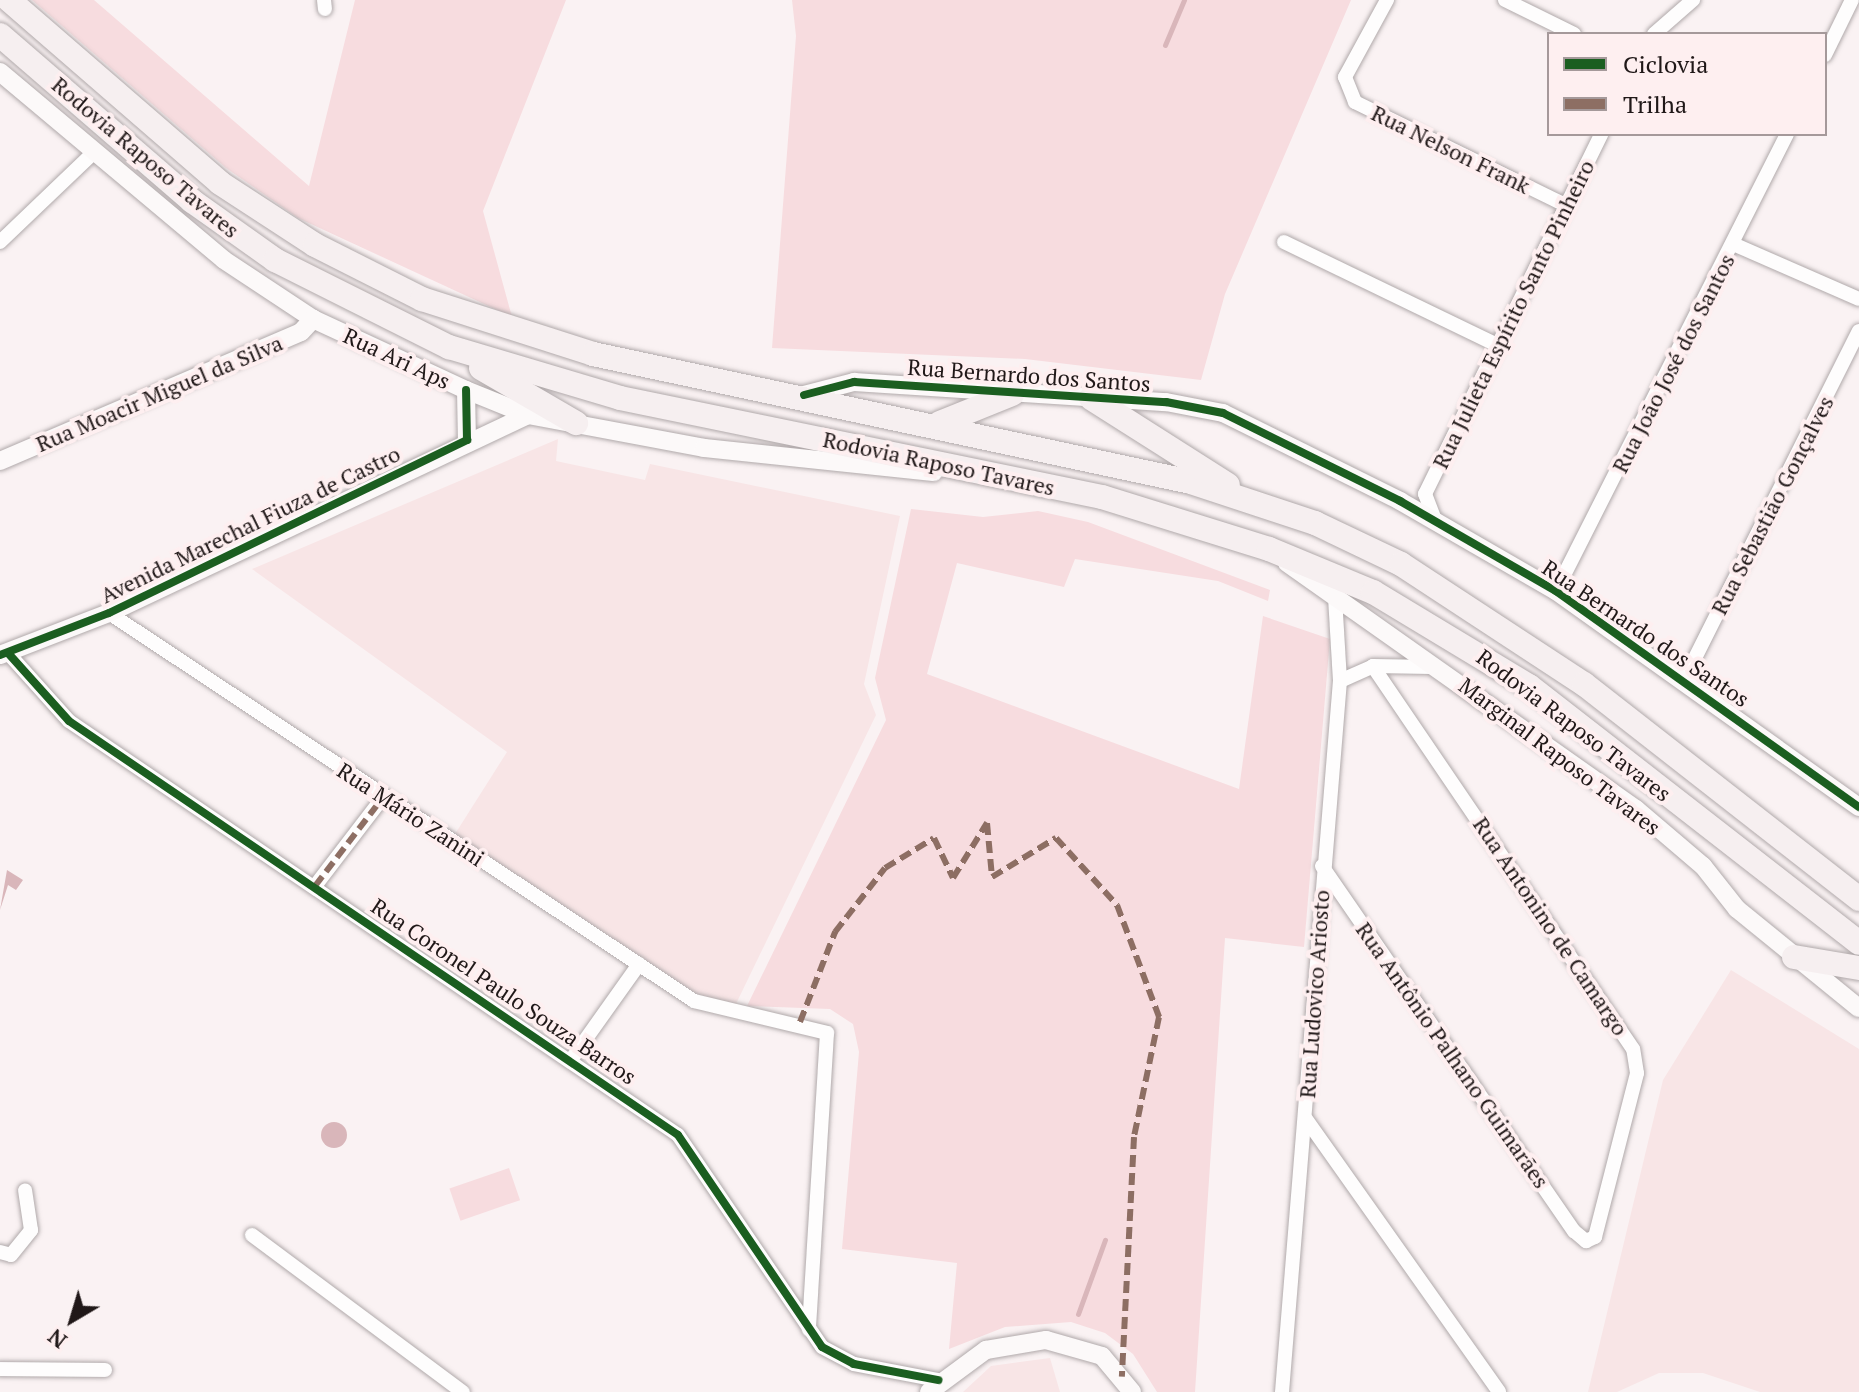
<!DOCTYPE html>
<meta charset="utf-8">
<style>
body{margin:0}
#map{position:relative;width:1859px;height:1392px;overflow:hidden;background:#faf2f3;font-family:"PT Serif",serif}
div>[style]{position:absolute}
.built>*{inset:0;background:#f8e5e6}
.green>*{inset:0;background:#f7dcdf;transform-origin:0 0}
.water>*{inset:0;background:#d9b6ba}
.round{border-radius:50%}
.stream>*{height:5px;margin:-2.5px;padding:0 2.5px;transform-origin:2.5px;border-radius:2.5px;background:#d9b6ba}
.roads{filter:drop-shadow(0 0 2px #b0a9aa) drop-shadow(0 0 2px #b0a9aa)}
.street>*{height:14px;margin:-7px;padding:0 7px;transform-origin:7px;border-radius:7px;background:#fefdfd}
.secondary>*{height:18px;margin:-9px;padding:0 9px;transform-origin:9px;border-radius:9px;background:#fcf9f9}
.highway>*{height:24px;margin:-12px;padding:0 12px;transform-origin:12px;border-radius:12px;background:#f6eff0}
.quiet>*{height:6px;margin-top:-3px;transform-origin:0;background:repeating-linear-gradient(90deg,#8d6e63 0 12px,transparent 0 18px)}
.cycleway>*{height:8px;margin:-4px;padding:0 4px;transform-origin:4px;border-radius:4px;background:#1b5e20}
span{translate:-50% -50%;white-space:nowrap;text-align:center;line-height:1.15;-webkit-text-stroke:8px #feeff0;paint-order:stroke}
.street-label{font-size:22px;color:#201818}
.legend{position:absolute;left:1547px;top:32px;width:280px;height:104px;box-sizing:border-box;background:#feeff0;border:2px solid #a5999a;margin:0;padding:10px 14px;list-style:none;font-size:24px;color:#201818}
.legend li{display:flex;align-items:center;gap:16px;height:40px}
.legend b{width:40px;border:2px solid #a5999a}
.north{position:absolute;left:32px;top:1280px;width:80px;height:80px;-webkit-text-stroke:6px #feeff0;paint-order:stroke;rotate:218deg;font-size:22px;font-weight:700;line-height:32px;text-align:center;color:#201818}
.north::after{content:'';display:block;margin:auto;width:28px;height:36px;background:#201818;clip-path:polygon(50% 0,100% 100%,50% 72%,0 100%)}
</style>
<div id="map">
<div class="built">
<div style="clip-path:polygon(558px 439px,556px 461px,645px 480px,650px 464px,900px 516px,864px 684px,876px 715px,734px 1008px,718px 1008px,455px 834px,507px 752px,252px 569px)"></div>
<div style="clip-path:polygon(1731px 970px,1859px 1049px,1859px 1392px,1760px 1392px,1703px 1373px,1659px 1373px,1617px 1392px,1588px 1392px,1663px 1080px)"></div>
<div style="clip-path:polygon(1050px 1358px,1060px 1392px,963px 1392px,991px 1366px)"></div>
</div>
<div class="green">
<div style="clip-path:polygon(32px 0,94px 0,309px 186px,355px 0,566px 0,483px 211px,512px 317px,298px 218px,226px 168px)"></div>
<div style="clip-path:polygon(792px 0,1351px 0,1225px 294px,1201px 380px,1025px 359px,772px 348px,796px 36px)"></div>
<div style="clip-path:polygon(911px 509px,983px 517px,1038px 511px,1088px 522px,1270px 590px,1268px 601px,1218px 581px,1075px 559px,1064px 587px,957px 563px,927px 674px,1239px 789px,1263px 616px,1330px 639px,1304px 947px,1225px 938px,1195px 1392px,1157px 1392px,1133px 1354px,1105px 1333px,1071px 1322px,1005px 1327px,949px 1349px,957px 1263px,842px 1249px,859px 1052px,853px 1024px,830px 1009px,747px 1006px,886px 720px,875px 678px)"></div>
<div style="left:509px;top:1168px;width:34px;height:63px;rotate:71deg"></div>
</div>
<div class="water">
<div style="clip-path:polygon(7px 870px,23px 880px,16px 890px,8px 885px,0 910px)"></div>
<div class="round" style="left:321px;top:1122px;width:26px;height:26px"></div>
</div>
<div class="stream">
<div style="left:1165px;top:45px;width:49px;rotate:-67.1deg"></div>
<div style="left:1078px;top:1314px;width:79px;rotate:-70deg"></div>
</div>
<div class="roads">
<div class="street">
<div style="left:324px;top:0;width:9px;rotate:84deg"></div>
<div style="left:1387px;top:0;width:88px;rotate:118.6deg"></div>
<div style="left:1345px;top:77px;width:27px;rotate:68deg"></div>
<div style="left:1355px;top:102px;width:234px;rotate:26.1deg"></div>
<div style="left:1505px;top:0;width:77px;rotate:26.2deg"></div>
<div style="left:1654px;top:34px;width:52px;rotate:-41.1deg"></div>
<div style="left:1825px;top:55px;width:61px;rotate:-63.9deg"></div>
<div style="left:0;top:242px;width:129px;rotate:-43.7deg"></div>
<div style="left:1284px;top:242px;width:234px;rotate:25.8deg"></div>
<div style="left:1733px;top:244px;width:137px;rotate:23.6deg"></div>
<div style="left:1435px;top:520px;width:28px;rotate:-111deg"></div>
<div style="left:1425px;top:494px;width:401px;rotate:-63.9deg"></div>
<div style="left:1556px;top:591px;width:512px;rotate:-63.18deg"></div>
<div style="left:109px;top:613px;width:702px;rotate:33.55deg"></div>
<div style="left:694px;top:1001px;width:137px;rotate:13.5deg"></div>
<div style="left:827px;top:1033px;width:297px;rotate:93.5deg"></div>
<div style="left:8px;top:653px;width:91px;rotate:48.1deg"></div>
<div style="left:69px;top:721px;width:736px;rotate:34.21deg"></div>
<div style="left:678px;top:1135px;width:256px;rotate:55.8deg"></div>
<div style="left:822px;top:1347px;width:36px;rotate:28deg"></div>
<div style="left:854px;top:1364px;width:86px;rotate:10.8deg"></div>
<div style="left:1685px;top:678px;width:388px;rotate:-63.4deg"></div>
<div style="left:1340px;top:681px;width:36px;rotate:-24deg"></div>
<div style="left:1373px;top:666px;width:59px;rotate:1deg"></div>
<div style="left:1322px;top:866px;width:444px;rotate:55.4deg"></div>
<div style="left:1574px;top:1231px;width:16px;rotate:40deg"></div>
<div style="left:1586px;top:1241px;width:10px;rotate:-24deg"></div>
<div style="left:1595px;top:1237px;width:169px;rotate:-75.6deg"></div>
<div style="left:1637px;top:1073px;width:24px;rotate:-99deg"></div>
<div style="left:1633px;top:1049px;width:463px;rotate:-124.2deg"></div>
<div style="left:315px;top:886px;width:113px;rotate:-52.5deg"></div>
<div style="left:573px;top:1057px;width:114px;rotate:-54.6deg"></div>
<div style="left:1306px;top:1119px;width:334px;rotate:54.7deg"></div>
<div style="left:252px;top:1235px;width:263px;rotate:36.7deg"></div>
<div style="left:0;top:1252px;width:11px;rotate:15deg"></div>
<div style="left:11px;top:1255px;width:32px;rotate:-51deg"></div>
<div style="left:31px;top:1230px;width:40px;rotate:-98.5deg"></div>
<div style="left:0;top:1369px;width:105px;rotate:0.5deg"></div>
<div style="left:1282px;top:1392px;width:713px;rotate:-85.34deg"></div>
<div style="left:1340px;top:681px;width:85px;rotate:-93.4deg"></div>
</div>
<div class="secondary">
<div style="left:0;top:72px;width:292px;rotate:40deg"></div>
<div style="left:224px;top:260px;width:107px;rotate:33.5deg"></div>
<div style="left:313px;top:319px;width:169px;rotate:24.9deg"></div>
<div style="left:466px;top:390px;width:67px;rotate:22deg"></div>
<div style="left:528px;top:415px;width:179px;rotate:10.6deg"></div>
<div style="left:704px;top:448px;width:231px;rotate:6deg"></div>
<div style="left:466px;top:390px;width:50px;rotate:88.9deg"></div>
<div style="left:804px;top:395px;width:52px;rotate:-14.6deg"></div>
<div style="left:854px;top:382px;width:313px;rotate:3.7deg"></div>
<div style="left:1166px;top:402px;width:58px;rotate:10.9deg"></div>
<div style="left:1223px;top:413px;width:198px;rotate:26.4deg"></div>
<div style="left:1400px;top:501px;width:180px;rotate:30deg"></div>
<div style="left:1556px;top:591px;width:372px;rotate:35.5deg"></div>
<div style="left:0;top:461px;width:327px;rotate:-23.2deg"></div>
<div style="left:301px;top:332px;width:18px;rotate:-47deg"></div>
<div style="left:1287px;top:563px;width:427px;rotate:35.2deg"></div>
<div style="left:1636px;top:809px;width:88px;rotate:40.4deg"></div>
<div style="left:1703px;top:866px;width:55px;rotate:51.7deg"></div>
<div style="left:1737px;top:909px;width:157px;rotate:39.1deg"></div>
<div style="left:0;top:655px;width:117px;rotate:-21.1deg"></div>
<div style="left:109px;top:613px;width:463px;rotate:-25.3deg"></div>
<div style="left:929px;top:1392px;width:71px;rotate:-36.4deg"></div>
<div style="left:986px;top:1350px;width:61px;rotate:-9.5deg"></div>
<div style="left:1046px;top:1340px;width:58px;rotate:15.9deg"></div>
<div style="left:1102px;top:1356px;width:47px;rotate:50.2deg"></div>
</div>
<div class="highway">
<div style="left:9px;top:0;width:279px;rotate:40.9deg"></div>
<div style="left:220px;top:183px;width:113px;rotate:33.1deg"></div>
<div style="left:315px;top:245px;width:120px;rotate:26.8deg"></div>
<div style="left:422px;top:299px;width:180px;rotate:17.8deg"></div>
<div style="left:593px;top:354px;width:612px;rotate:12.08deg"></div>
<div style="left:1191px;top:482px;width:131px;rotate:18.3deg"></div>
<div style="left:1315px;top:523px;width:95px;rotate:25.5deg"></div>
<div style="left:1401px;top:564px;width:219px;rotate:33.3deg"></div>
<div style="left:1584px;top:684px;width:349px;rotate:38deg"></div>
<div style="left:0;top:35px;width:254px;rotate:40.8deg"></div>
<div style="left:192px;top:201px;width:102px;rotate:35.4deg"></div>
<div style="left:275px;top:260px;width:195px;rotate:26.6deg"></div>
<div style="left:449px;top:347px;width:178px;rotate:16.6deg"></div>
<div style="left:620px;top:398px;width:492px;rotate:11.6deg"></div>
<div style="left:1102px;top:497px;width:175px;rotate:17.3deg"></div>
<div style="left:1269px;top:549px;width:113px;rotate:22.5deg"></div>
<div style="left:1373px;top:592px;width:182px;rotate:31.1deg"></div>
<div style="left:1529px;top:686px;width:418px;rotate:37.9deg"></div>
<div style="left:481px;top:368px;width:110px;rotate:30.1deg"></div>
<div style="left:1091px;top:398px;width:162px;rotate:32.4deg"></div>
<div style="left:940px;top:423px;width:78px;rotate:-21.9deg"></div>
<div style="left:1794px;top:957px;width:66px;rotate:9.6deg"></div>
</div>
</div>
<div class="quiet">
<div style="left:315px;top:886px;width:113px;rotate:-52.5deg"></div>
<div style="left:800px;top:1022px;width:97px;rotate:-68.7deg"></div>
<div style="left:835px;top:932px;width:81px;rotate:-52deg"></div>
<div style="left:885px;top:868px;width:57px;rotate:-31.5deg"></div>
<div style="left:934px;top:838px;width:44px;rotate:64.6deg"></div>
<div style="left:953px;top:878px;width:65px;rotate:-58.3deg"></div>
<div style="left:987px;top:823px;width:54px;rotate:84.7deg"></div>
<div style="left:992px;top:877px;width:75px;rotate:-31.4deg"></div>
<div style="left:1056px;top:838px;width:91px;rotate:47.7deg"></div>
<div style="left:1117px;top:905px;width:120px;rotate:69.4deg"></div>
<div style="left:1159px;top:1017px;width:123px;rotate:101.8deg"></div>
<div style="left:1134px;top:1137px;width:240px;rotate:92.9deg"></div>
</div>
<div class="cycleway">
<div style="left:804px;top:395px;width:52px;rotate:-14.6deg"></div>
<div style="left:854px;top:382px;width:313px;rotate:3.7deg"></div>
<div style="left:1166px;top:402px;width:58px;rotate:10.9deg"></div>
<div style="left:1223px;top:413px;width:198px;rotate:26.4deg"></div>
<div style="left:1400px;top:501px;width:180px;rotate:30deg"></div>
<div style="left:1556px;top:591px;width:372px;rotate:35.5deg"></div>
<div style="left:8px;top:653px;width:91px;rotate:48.1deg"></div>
<div style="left:69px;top:721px;width:736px;rotate:34.21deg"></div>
<div style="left:678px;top:1135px;width:256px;rotate:55.8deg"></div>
<div style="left:822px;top:1347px;width:36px;rotate:28deg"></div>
<div style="left:854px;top:1364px;width:86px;rotate:10.8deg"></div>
<div style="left:0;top:655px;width:117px;rotate:-21.1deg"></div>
<div style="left:109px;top:613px;width:398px;rotate:-25.8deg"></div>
<div style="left:467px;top:440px;width:50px;rotate:-91.1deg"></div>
</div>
<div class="street-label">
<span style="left:1451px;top:149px;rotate:26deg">Rua Nelson Frank</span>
<span style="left:146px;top:157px;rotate:40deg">Rodovia Raposo Tavares</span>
<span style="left:1513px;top:314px;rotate:-64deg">Rua Julieta Espírito Santo Pinheiro</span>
<span style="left:397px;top:358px;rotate:25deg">Rua Ari Aps</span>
<span style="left:1673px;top:363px;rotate:-63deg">Rua João José dos Santos</span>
<span style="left:1029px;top:375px;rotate:4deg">Rua Bernardo dos Santos</span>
<span style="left:159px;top:393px;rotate:-23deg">Rua Moacir Miguel da Silva</span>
<span style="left:939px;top:463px;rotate:12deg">Rodovia Raposo Tavares</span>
<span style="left:1772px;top:505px;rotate:-63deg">Rua Sebastião Gonçalves</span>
<span style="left:250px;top:524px;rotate:-26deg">Avenida Marechal Fiuza de Castro</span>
<span style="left:1646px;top:633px;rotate:34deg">Rua Bernardo dos Santos</span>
<span style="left:1574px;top:725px;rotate:37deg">Rodovia Raposo Tavares</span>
<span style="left:1560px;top:756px;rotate:37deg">Marginal Raposo Tavares</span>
<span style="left:411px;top:814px;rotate:33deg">Rua Mário Zanini</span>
<span style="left:1551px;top:926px;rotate:56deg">Rua Antonino de Camargo</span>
<span style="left:504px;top:991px;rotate:34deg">Rua Coronel Paulo Souza Barros</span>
<span style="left:1314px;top:994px;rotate:-86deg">Rua Ludovico Ariosto</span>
<span style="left:1453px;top:1055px;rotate:55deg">Rua Antônio Palhano Guimarães</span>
</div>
<ul class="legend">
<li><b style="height:10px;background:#1b5e20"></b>Ciclovia</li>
<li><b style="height:10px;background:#8d6e63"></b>Trilha</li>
</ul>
<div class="north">N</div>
</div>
